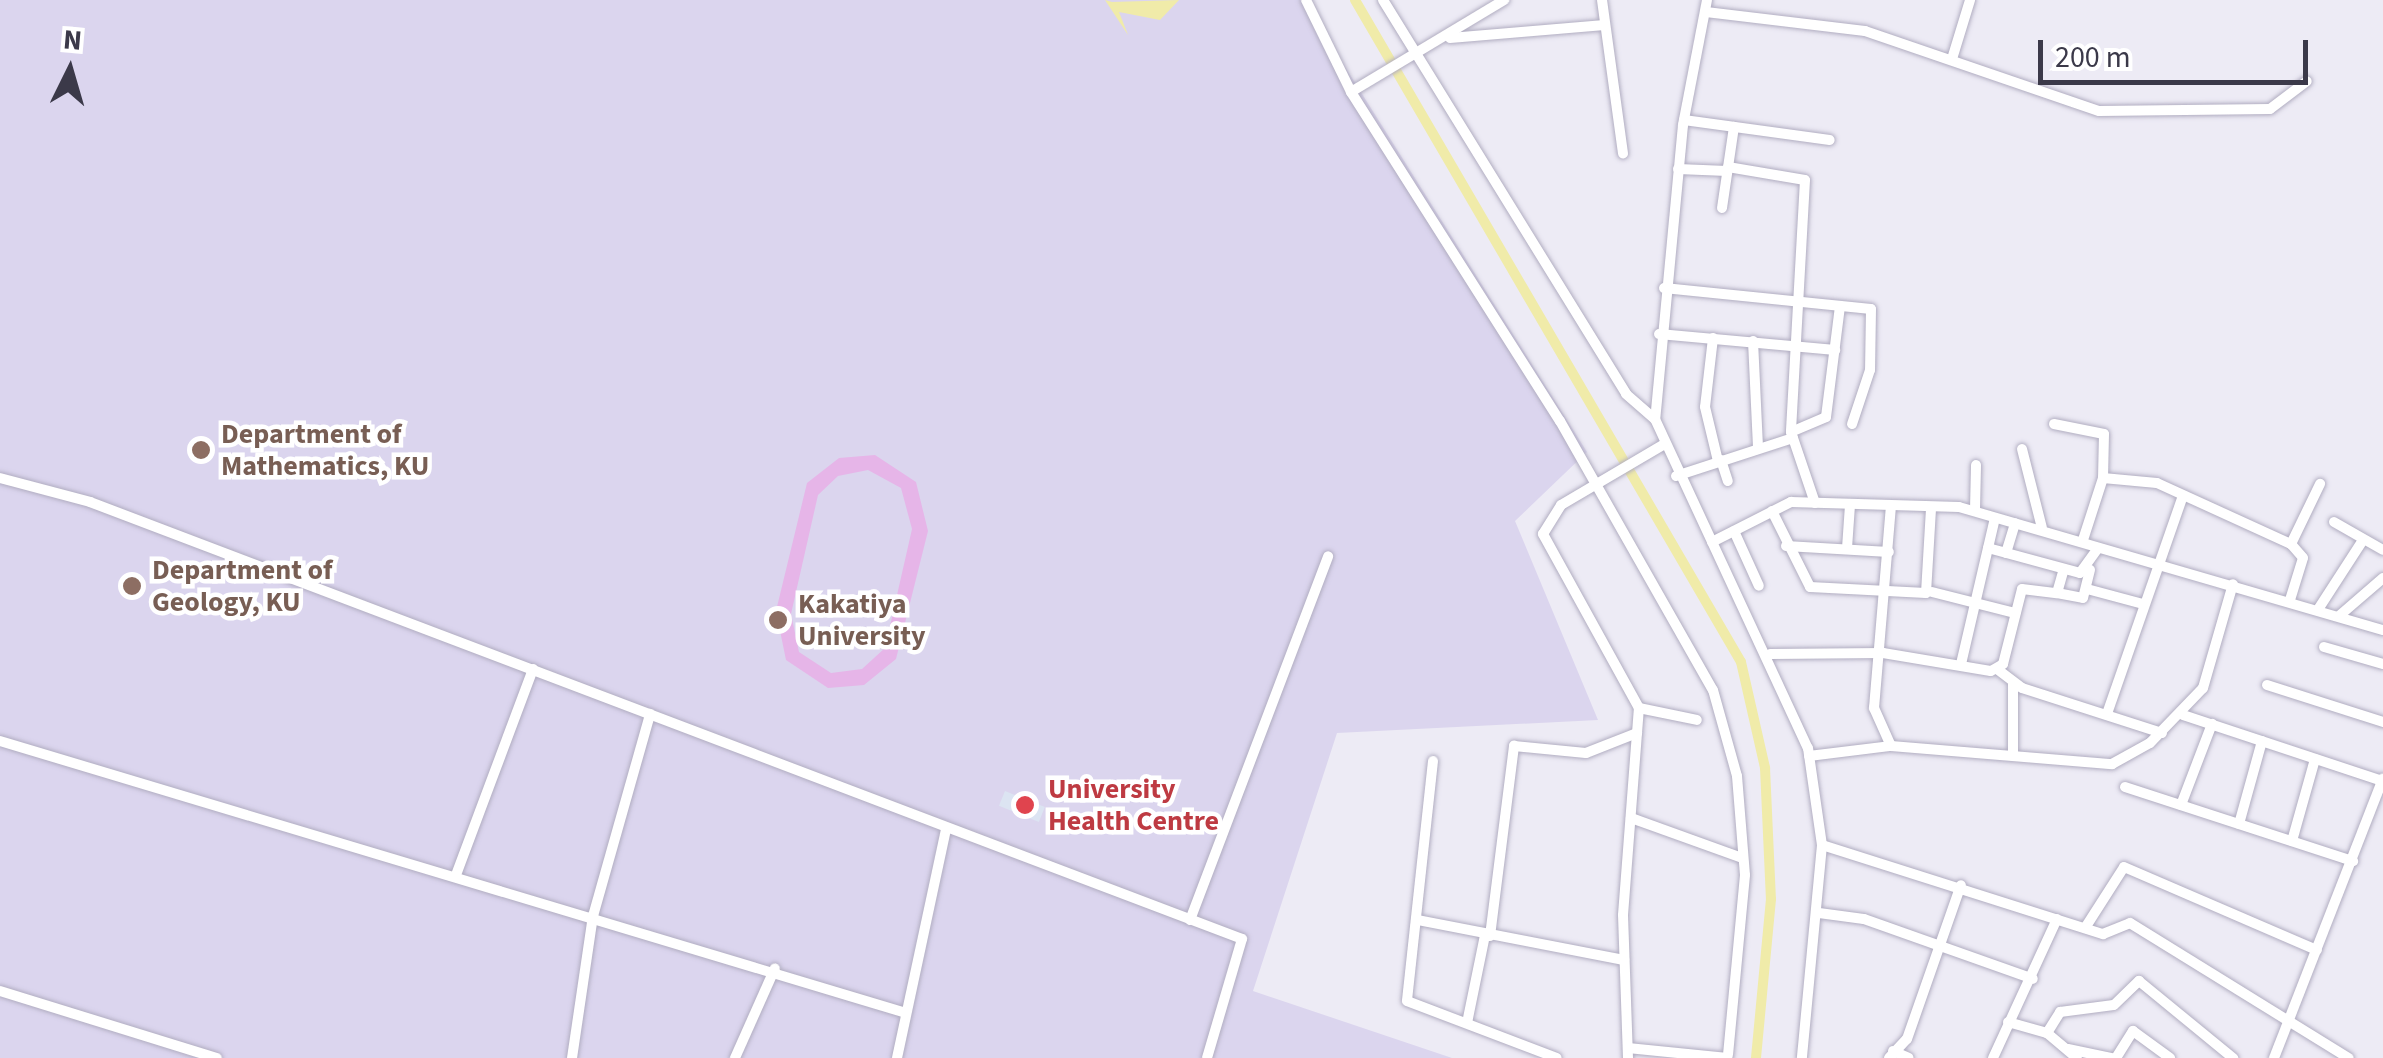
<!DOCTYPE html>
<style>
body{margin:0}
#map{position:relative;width:2383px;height:1058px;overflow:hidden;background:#edebf5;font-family:"Source Sans 3",sans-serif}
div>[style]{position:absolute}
.education>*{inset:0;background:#dbd5ee}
.medical>*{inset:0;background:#dce4f2;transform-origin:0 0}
.green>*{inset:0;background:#e6b5e8}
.water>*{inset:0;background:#f0eba9}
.canal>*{height:10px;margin:-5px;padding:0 5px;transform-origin:5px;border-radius:5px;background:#f0eba9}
.roads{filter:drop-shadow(0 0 2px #b1adc1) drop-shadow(0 0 2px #b1adc1)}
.minor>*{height:10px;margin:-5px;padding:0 5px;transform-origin:5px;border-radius:5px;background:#fff}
.dots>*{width:28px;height:28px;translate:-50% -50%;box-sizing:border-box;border:5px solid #fff;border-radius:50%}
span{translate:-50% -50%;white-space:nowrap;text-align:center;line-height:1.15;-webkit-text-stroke:9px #fff;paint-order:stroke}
.education-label{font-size:28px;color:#785e54;font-weight:700}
.left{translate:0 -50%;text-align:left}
.health-label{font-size:28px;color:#be3a42;font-weight:700}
.north{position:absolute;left:20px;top:20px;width:100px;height:100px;-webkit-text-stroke:8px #fff;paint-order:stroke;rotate:5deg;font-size:28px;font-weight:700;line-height:40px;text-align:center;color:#3b3949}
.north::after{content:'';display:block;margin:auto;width:35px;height:45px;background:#3b3949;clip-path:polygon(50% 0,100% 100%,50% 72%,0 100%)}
.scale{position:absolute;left:2038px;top:40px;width:270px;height:45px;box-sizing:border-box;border:5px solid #3b3949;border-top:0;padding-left:12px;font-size:30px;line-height:35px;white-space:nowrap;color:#3b3949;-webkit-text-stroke:8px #fff;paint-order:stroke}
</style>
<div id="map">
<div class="education">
<div style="clip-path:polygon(0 0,1303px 0,1587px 452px,1515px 521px,1598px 720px,1337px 733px,1253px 991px,1452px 1058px,0 1058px)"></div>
</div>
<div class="medical">
<div style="left:1005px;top:791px;width:43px;height:16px;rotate:22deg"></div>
</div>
<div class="green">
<div style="clip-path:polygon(evenodd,875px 455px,916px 482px,928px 531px,896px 659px,864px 685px,828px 688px,786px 660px,776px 611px,807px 483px,839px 458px,875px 455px,868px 470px,901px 488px,912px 529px,885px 648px,862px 669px,831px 673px,799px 652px,791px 614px,818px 495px,838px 476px,868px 470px)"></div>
</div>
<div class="water">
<div style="clip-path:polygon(1105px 0,1112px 2px,1179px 0,1160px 20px,1119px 12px,1128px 35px)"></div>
</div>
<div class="canal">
<div style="left:1355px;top:0;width:766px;rotate:59.75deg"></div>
<div style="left:1741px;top:662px;width:109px;rotate:77.2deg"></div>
<div style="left:1765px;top:768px;width:131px;rotate:87.4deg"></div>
<div style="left:1771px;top:899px;width:160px;rotate:95.4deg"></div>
</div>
<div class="roads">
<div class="minor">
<div style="left:1306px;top:0;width:102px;rotate:63.9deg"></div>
<div style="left:1351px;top:92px;width:390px;rotate:57.6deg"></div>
<div style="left:1560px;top:421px;width:309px;rotate:60.4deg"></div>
<div style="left:1713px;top:690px;width:89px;rotate:74.4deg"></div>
<div style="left:1737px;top:776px;width:99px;rotate:85.4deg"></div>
<div style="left:1745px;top:875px;width:180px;rotate:95.4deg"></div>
<div style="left:1383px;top:0;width:463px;rotate:58.3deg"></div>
<div style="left:1626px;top:394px;width:38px;rotate:41deg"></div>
<div style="left:1602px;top:0;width:155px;rotate:82.2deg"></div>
<div style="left:1707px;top:0;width:127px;rotate:100.9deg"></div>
<div style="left:1683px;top:125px;width:295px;rotate:95.4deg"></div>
<div style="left:1655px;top:419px;width:363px;rotate:65.1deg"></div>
<div style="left:1808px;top:748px;width:98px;rotate:81.8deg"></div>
<div style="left:1822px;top:845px;width:214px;rotate:95.4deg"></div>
<div style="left:1706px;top:12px;width:160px;rotate:6.8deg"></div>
<div style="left:1865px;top:31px;width:247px;rotate:18.9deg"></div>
<div style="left:2099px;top:111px;width:171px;rotate:-0.7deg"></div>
<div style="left:2270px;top:109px;width:46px;rotate:-37.1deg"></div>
<div style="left:1450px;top:38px;width:155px;rotate:-4.8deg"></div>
<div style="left:1952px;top:59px;width:62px;rotate:-73deg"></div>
<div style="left:1351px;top:92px;width:179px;rotate:-31deg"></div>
<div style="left:1684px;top:120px;width:147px;rotate:7.8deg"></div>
<div style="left:1728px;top:167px;width:78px;rotate:9.6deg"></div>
<div style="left:1805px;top:180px;width:252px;rotate:93.2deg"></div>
<div style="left:1791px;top:432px;width:75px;rotate:71.3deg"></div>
<div style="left:1678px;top:169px;width:49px;rotate:2.3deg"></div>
<div style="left:1722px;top:208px;width:82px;rotate:-81.6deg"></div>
<div style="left:1664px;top:288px;width:208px;rotate:5.8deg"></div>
<div style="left:1871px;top:309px;width:61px;rotate:90.9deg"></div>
<div style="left:1870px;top:370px;width:57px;rotate:108.4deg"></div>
<div style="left:1659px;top:334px;width:177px;rotate:5.2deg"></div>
<div style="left:1713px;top:338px;width:69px;rotate:96.6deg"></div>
<div style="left:1705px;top:407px;width:56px;rotate:76.5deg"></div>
<div style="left:1753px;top:341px;width:107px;rotate:87.3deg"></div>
<div style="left:2054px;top:424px;width:51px;rotate:11.3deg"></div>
<div style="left:2104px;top:434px;width:44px;rotate:91.3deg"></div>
<div style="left:2103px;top:478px;width:65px;rotate:107.9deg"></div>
<div style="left:1791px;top:432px;width:38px;rotate:-23deg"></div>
<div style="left:1826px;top:417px;width:112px;rotate:-82.8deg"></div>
<div style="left:2022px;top:449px;width:81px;rotate:75.8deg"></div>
<div style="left:1721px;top:460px;width:22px;rotate:72deg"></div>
<div style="left:1676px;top:476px;width:123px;rotate:-18deg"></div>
<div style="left:0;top:478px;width:93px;rotate:14.9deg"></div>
<div style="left:90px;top:502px;width:1232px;rotate:20.77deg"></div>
<div style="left:1242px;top:939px;width:124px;rotate:106.4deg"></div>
<div style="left:2103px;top:478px;width:54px;rotate:5.3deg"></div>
<div style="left:2157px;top:483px;width:147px;rotate:24.5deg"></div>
<div style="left:2291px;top:544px;width:18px;rotate:49deg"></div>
<div style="left:2303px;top:558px;width:44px;rotate:107.2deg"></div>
<div style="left:1975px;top:510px;width:45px;rotate:-88.7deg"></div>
<div style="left:1772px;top:511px;width:85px;rotate:63.4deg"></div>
<div style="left:1810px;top:587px;width:116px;rotate:3deg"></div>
<div style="left:1926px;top:593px;width:85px;rotate:-86.6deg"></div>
<div style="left:2334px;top:522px;width:56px;rotate:29.7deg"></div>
<div style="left:1734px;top:531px;width:60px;rotate:65.6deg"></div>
<div style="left:1712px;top:542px;width:89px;rotate:-26.9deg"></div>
<div style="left:1791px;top:502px;width:168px;rotate:1.7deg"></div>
<div style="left:1959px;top:507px;width:441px;rotate:16.2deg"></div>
<div style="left:2291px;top:544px;width:67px;rotate:-64.2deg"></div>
<div style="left:1786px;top:546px;width:103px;rotate:3.3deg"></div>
<div style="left:1847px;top:548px;width:43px;rotate:-86deg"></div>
<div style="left:1988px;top:548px;width:95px;rotate:15.2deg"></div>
<div style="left:2080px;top:573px;width:31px;rotate:-54deg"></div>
<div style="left:2006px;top:553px;width:31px;rotate:-73deg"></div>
<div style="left:2087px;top:589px;width:58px;rotate:15deg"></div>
<div style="left:1932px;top:592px;width:86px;rotate:14.2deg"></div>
<div style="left:2057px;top:593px;width:26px;rotate:11deg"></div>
<div style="left:2083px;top:598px;width:29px;rotate:-76deg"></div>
<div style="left:2319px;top:608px;width:81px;rotate:-57.1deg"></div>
<div style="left:2339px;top:616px;width:58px;rotate:-40.8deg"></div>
<div style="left:2324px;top:647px;width:61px;rotate:16.1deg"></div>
<div style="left:1770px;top:654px;width:113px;rotate:-0.5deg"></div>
<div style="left:1883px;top:653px;width:109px;rotate:9.5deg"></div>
<div style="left:1991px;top:671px;width:14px;rotate:-30deg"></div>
<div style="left:2003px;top:664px;width:77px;rotate:-75.8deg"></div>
<div style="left:2022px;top:589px;width:35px;rotate:7deg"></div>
<div style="left:2057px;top:593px;width:25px;rotate:-74deg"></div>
<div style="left:1961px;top:664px;width:150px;rotate:-76.9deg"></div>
<div style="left:1997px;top:669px;width:31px;rotate:37deg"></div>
<div style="left:2022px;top:688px;width:147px;rotate:17.8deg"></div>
<div style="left:2013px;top:684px;width:72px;rotate:90deg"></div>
<div style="left:2267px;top:685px;width:122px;rotate:17.7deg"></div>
<div style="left:1639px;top:708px;width:59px;rotate:11.7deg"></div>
<div style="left:2108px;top:711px;width:228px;rotate:-70.8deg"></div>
<div style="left:2183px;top:715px;width:210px;rotate:18.3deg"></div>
<div style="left:0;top:741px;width:946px;rotate:16.71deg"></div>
<div style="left:1891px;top:746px;width:42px;rotate:-114.1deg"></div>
<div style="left:1874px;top:708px;width:202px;rotate:-85.2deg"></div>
<div style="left:1809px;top:756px;width:83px;rotate:-7deg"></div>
<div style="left:1891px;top:746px;width:222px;rotate:4.7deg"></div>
<div style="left:2112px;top:764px;width:43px;rotate:-28.9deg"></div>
<div style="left:2150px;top:743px;width:76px;rotate:-46.1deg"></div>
<div style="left:2203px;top:688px;width:108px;rotate:-73.9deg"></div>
<div style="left:1433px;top:761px;width:241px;rotate:96.2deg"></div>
<div style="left:1407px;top:1001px;width:160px;rotate:20.8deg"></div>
<div style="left:2125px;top:787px;width:240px;rotate:18deg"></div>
<div style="left:2181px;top:805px;width:87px;rotate:-69.1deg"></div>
<div style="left:1631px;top:818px;width:118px;rotate:19.8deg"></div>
<div style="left:2239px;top:824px;width:86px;rotate:-74.5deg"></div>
<div style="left:2292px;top:841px;width:85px;rotate:-74.3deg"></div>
<div style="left:1822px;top:845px;width:295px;rotate:17.6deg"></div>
<div style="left:2103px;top:934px;width:29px;rotate:-22deg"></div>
<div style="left:2130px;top:923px;width:257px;rotate:31.7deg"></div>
<div style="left:456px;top:875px;width:220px;rotate:-69.5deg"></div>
<div style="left:1819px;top:913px;width:45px;rotate:7.6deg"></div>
<div style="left:1864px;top:919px;width:179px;rotate:19.5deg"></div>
<div style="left:1190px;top:920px;width:389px;rotate:-69.2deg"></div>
<div style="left:1418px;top:920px;width:210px;rotate:11deg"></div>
<div style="left:2085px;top:928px;width:72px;rotate:-57.4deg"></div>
<div style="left:2124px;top:867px;width:210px;rotate:23.3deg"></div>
<div style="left:1490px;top:936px;width:192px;rotate:-82.8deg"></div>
<div style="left:1514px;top:746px;width:72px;rotate:5.6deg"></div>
<div style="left:1586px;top:753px;width:55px;rotate:-21.4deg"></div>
<div style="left:0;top:991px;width:227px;rotate:17.2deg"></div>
<div style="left:2008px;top:1022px;width:41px;rotate:15.8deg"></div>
<div style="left:2047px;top:1033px;width:39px;rotate:40deg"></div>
<div style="left:1467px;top:1023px;width:90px;rotate:-78.4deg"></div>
<div style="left:2047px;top:1033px;width:25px;rotate:-58deg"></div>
<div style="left:2060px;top:1012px;width:54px;rotate:-7.4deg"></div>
<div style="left:2114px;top:1005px;width:35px;rotate:-44deg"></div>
<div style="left:2139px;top:981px;width:122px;rotate:39.3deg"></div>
<div style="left:1628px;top:1048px;width:100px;rotate:5.7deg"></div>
<div style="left:2068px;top:1049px;width:45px;rotate:11.6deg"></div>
<div style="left:1893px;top:1051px;width:17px;rotate:24deg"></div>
<div style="left:572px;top:1058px;width:144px;rotate:-81.6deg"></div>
<div style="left:593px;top:916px;width:210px;rotate:-74.2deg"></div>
<div style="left:735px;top:1058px;width:98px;rotate:-66deg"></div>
<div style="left:897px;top:1058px;width:234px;rotate:-77.9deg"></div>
<div style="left:1628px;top:1058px;width:143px;rotate:-92deg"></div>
<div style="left:1623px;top:915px;width:208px;rotate:-85.6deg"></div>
<div style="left:1639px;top:708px;width:199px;rotate:-118.9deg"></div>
<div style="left:1543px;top:534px;width:34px;rotate:-58deg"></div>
<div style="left:1561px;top:505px;width:118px;rotate:-30.5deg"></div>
<div style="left:1889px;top:1058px;width:26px;rotate:-47deg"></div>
<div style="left:1907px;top:1039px;width:163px;rotate:-70.7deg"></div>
<div style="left:1993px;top:1058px;width:153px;rotate:-65.3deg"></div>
<div style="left:2116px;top:1058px;width:32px;rotate:-58deg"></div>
<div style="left:2133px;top:1031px;width:46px;rotate:36.1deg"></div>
<div style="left:2274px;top:1058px;width:300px;rotate:-68.7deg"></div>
</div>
</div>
<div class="dots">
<div style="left:201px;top:450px;background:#8d6e63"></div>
<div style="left:132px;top:586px;background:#8d6e63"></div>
<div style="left:778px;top:620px;background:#8d6e63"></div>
<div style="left:1025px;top:805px;background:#e0444e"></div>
</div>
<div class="education-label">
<span class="left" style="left:221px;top:450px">Department of<br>Mathematics, KU</span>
<span class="left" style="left:152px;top:586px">Department of<br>Geology, KU</span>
<span class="left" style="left:798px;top:620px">Kakatiya<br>University</span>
</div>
<div class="health-label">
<span class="left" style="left:1048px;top:805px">University<br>Health Centre</span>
</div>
<div class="north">N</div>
<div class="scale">200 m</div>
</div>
